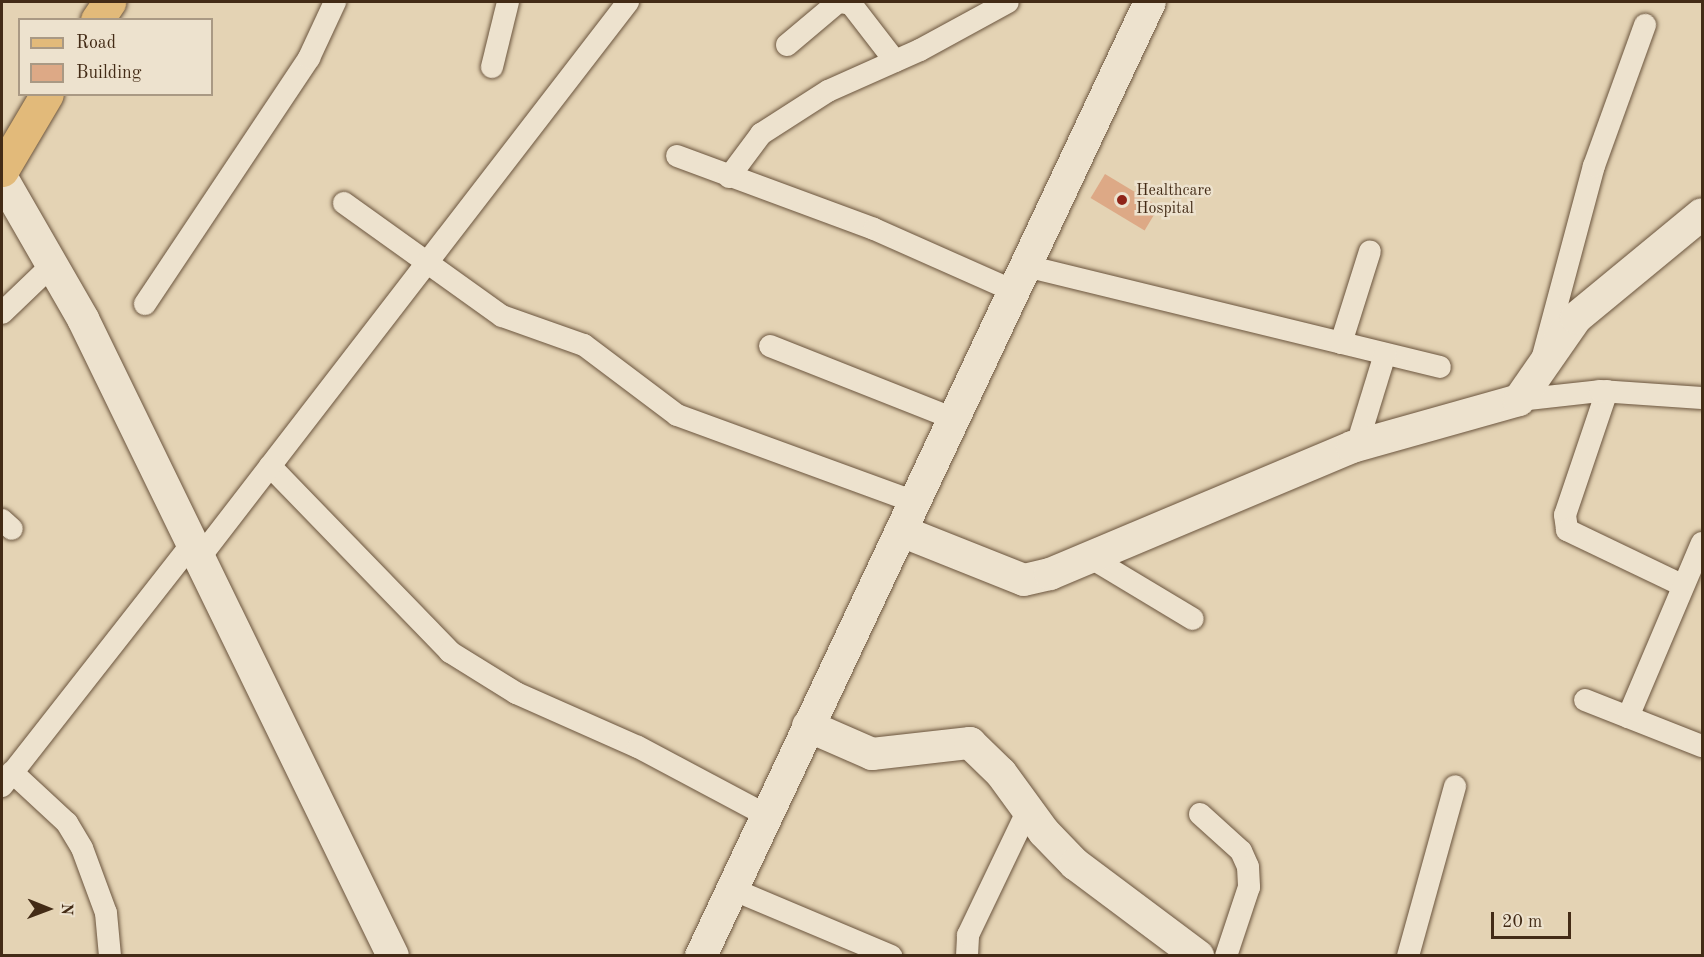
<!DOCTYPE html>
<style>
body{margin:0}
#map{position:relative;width:1704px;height:957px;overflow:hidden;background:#e4d3b4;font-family:"Old Standard TT",serif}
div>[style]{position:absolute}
.building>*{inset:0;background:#dda986;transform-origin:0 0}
.roads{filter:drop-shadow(0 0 2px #6b553e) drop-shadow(0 0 2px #6b553e)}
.street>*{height:22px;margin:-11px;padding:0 11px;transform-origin:11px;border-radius:11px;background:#ede2ce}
.secondary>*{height:32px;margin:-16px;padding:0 16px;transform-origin:16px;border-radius:16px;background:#ede2ce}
.primary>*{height:33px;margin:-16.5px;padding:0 16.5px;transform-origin:16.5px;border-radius:16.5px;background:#e2ba7a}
.dots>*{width:16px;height:16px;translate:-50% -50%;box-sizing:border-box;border:3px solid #ede2ce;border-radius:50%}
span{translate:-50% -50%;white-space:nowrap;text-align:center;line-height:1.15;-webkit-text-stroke:5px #ede2ce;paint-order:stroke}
.poi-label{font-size:16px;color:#432b16}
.left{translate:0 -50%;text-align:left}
.frame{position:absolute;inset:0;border:3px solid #432b16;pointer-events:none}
.legend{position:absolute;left:18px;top:18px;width:195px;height:78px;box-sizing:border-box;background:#ede2ce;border:2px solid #a99984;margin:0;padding:8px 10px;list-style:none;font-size:18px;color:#432b16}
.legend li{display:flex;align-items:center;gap:12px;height:30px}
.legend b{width:30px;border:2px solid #a99984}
.north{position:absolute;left:18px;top:879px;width:60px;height:60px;-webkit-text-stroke:4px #ede2ce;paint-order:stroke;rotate:91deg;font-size:16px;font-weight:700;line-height:24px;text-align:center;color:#432b16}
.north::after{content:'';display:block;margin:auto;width:21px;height:27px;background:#432b16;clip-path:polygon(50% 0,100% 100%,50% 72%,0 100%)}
.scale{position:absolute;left:1491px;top:912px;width:80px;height:27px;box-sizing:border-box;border:3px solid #432b16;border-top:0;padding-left:8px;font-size:18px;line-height:21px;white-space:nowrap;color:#432b16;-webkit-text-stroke:4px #ede2ce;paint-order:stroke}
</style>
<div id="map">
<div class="building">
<div style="left:1105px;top:174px;width:63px;height:28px;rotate:31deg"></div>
</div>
<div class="roads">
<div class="street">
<div style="left:840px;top:2px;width:11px;rotate:10deg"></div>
<div style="left:851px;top:4px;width:72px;rotate:52.3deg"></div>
<div style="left:787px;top:45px;width:67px;rotate:-40.1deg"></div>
<div style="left:492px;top:67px;width:67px;rotate:-76.2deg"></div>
<div style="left:677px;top:156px;width:210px;rotate:20.3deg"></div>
<div style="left:874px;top:229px;width:153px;rotate:23.9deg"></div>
<div style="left:729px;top:177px;width:54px;rotate:-53.3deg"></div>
<div style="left:761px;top:134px;width:80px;rotate:-32.7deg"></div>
<div style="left:828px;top:91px;width:101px;rotate:-24deg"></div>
<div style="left:920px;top:50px;width:100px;rotate:-28.6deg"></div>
<div style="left:344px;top:203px;width:194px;rotate:35.6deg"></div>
<div style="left:502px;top:316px;width:87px;rotate:19.5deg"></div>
<div style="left:584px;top:345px;width:116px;rotate:37deg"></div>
<div style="left:677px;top:415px;width:253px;rotate:20.1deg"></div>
<div style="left:1026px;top:266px;width:426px;rotate:13.7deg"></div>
<div style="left:145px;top:304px;width:296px;rotate:-56.3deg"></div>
<div style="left:309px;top:58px;width:62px;rotate:-65.1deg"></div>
<div style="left:2px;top:313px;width:69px;rotate:-43.8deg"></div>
<div style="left:1341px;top:343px;width:96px;rotate:-72.5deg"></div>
<div style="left:770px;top:346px;width:198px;rotate:21.6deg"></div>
<div style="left:1543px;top:356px;width:197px;rotate:-75deg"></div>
<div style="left:1594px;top:166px;width:150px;rotate:-70.1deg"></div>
<div style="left:1607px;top:391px;width:131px;rotate:108.7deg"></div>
<div style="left:1565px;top:515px;width:15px;rotate:82deg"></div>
<div style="left:1567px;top:530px;width:127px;rotate:25.6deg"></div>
<div style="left:1519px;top:400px;width:81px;rotate:-6.3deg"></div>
<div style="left:1600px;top:391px;width:102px;rotate:3.9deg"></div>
<div style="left:1357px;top:445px;width:95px;rotate:-72.9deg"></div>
<div style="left:270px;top:466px;width:259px;rotate:45.9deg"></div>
<div style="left:450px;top:652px;width:78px;rotate:31.8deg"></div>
<div style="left:516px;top:693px;width:133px;rotate:23.9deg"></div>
<div style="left:638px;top:747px;width:145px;rotate:28deg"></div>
<div style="left:2px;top:520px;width:13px;rotate:42deg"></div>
<div style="left:1088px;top:556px;width:122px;rotate:31deg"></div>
<div style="left:200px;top:557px;width:701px;rotate:-52.36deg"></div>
<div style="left:1585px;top:700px;width:126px;rotate:21.5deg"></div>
<div style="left:1628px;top:717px;width:189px;rotate:-67deg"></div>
<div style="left:12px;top:772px;width:75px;rotate:42.8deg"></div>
<div style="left:67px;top:823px;width:29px;rotate:59deg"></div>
<div style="left:82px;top:848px;width:69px;rotate:69.7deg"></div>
<div style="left:106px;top:913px;width:43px;rotate:84.7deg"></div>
<div style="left:2px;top:786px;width:310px;rotate:-51.9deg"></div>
<div style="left:1200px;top:814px;width:55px;rotate:42.1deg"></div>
<div style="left:1241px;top:851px;width:17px;rotate:66deg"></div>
<div style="left:1248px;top:867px;width:20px;rotate:87deg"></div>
<div style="left:1249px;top:887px;width:73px;rotate:108.4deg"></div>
<div style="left:732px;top:889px;width:173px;rotate:22.8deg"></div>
<div style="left:967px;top:956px;width:21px;rotate:-87deg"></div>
<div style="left:968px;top:935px;width:139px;rotate:-64.4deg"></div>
<div style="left:1408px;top:956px;width:176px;rotate:-74.5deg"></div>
</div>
<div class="secondary">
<div style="left:2px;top:178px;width:163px;rotate:60.1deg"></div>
<div style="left:83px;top:319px;width:708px;rotate:64.05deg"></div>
<div style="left:901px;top:531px;width:132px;rotate:21.7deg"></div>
<div style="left:1024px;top:580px;width:27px;rotate:-13deg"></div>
<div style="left:1050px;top:574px;width:328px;rotate:-22.8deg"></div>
<div style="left:1352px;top:447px;width:173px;rotate:-15.7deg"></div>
<div style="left:1519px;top:400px;width:100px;rotate:-55.2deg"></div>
<div style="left:1576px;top:318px;width:163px;rotate:-39.5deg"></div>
<div style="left:808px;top:726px;width:70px;rotate:23.6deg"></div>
<div style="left:872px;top:754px;width:99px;rotate:-6.4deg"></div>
<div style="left:970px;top:743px;width:43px;rotate:44.1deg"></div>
<div style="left:1001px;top:773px;width:73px;rotate:53.9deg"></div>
<div style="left:1044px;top:832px;width:45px;rotate:45.9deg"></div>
<div style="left:1075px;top:864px;width:154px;rotate:36.8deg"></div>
<div style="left:701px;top:956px;width:1054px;rotate:-64.8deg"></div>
</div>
<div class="primary">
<div style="left:97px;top:20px;width:22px;rotate:-56deg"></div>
<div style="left:2px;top:170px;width:88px;rotate:-59.4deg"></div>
</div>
</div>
<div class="dots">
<div style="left:1122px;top:200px;background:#8f2418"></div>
</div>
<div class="poi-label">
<span class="left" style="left:1136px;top:200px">Healthcare<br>Hospital</span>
</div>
<div class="frame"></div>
<ul class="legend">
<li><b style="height:8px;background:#e2ba7a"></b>Road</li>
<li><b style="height:16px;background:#dda986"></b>Building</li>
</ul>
<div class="north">N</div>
<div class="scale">20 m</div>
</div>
